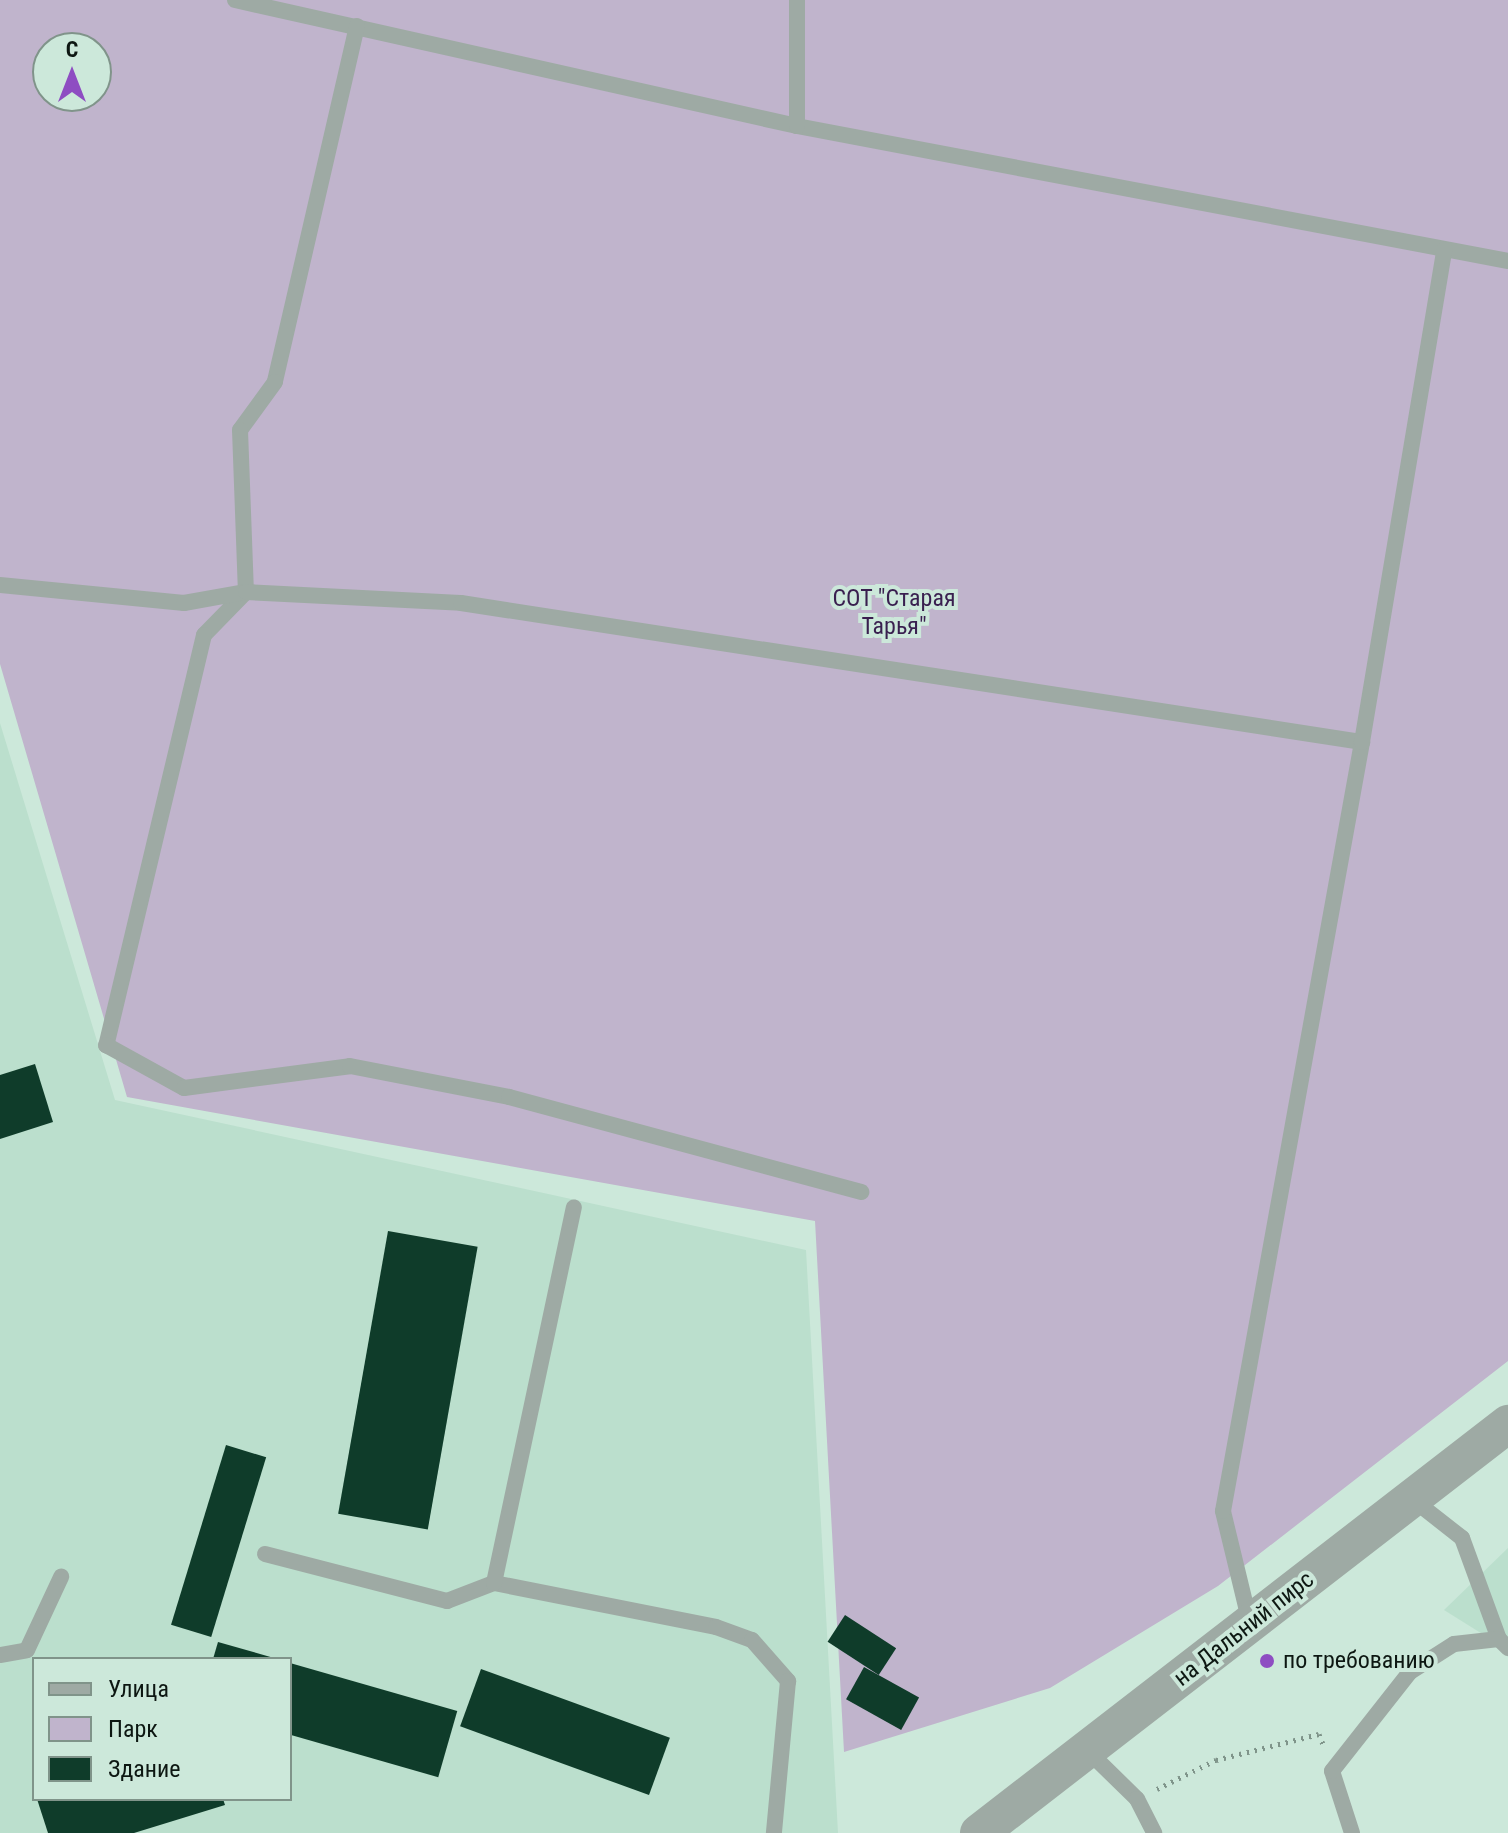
<!DOCTYPE html>
<meta charset="utf-8">
<style>
body{margin:0}
#map{position:relative;width:1508px;height:1833px;overflow:hidden;background:#cce8da;font-family:"Roboto Condensed",sans-serif}
div>[style]{position:absolute}
.built>*{inset:0;background:#bbdfcd}
.green>*{inset:0;background:#c0b4cc}
.building>*{inset:0;background:#0f3c2a;transform-origin:0 0}
.path>*{height:5px;margin-top:-2.5px;transform-origin:0;background:repeating-linear-gradient(90deg,#7f948a 0 2px,transparent 0 8px)}
.service>*{height:16px;margin:-8px;padding:0 8px;transform-origin:8px;border-radius:8px;background:#9eaaa4}
.tertiary>*{height:38px;margin:-19px;padding:0 19px;transform-origin:19px;border-radius:19px;background:#9eaaa4}
.dots>*{width:22px;height:22px;translate:-50% -50%;box-sizing:border-box;border:4px solid #cce8da;border-radius:50%}
span{translate:-50% -50%;white-space:nowrap;text-align:center;line-height:1.15;-webkit-text-stroke:8px #cce8da;paint-order:stroke}
.park-label{font-size:24px;color:#391f4f}
.street-label{font-size:24px;color:#0d1712}
.poi-label{font-size:24px;color:#0d1712}
.left{translate:0 -50%;text-align:left}
.legend{position:absolute;left:32px;top:1657px;width:260px;height:144px;box-sizing:border-box;background:#cce8da;border:2px solid #80948a;margin:0;padding:10px 14px;list-style:none;font-size:24px;color:#0d1712}
.legend li{display:flex;align-items:center;gap:16px;height:40px}
.legend b{width:40px;border:2px solid #80948a}
.north{position:absolute;left:32px;top:32px;width:80px;height:80px;box-sizing:border-box;background:#cce8da;border:2px solid #80948a;border-radius:50%;rotate:0deg;font-size:22px;font-weight:700;line-height:32px;text-align:center;color:#0d1712}
.north::after{content:'';display:block;margin:auto;width:28px;height:36px;background:#8e4dc2;clip-path:polygon(50% 0,100% 100%,50% 72%,0 100%)}
</style>
<div id="map">
<div class="built">
<div style="clip-path:polygon(evenodd,0 723px,115px 1100px,806px 1250px,838px 1833px,0 1833px,0 723px,34px 1659px,290px 1659px,290px 1799px,34px 1799px,34px 1659px)"></div>
<div style="clip-path:polygon(1508px 1548px,1508px 1650px,1444px 1610px)"></div>
</div>
<div class="green">
<div style="clip-path:polygon(evenodd,0 0,1508px 0,1508px 1361px,1218px 1586px,1050px 1688px,844px 1752px,815px 1221px,127px 1097px,0 664px,0 0,48px 48px,96px 48px,96px 96px,48px 96px,48px 48px)"></div>
</div>
<div class="building">
<div style="clip-path:polygon(35px 1064px,53px 1122px,0 1139px,0 1075px)"></div>
<div style="left:388px;top:1231px;width:91px;height:287px;rotate:10deg"></div>
<div style="left:226px;top:1445px;width:42px;height:188px;rotate:17deg"></div>
<div style="left:845px;top:1615px;width:61px;height:32px;rotate:33deg"></div>
<div style="clip-path:polygon(218px 1642px,274px 1658px,273px 1659px,213px 1659px)"></div>
<div style="left:290px;top:1663px;width:174px;height:69px;rotate:16deg"></div>
<div style="left:864px;top:1667px;width:63px;height:37px;rotate:29deg"></div>
<div style="left:481px;top:1669px;width:201px;height:61px;rotate:20deg"></div>
<div style="clip-path:polygon(37px 1799px,223px 1799px,225px 1805px,134px 1833px,48px 1833px)"></div>
</div>
<div class="path">
<div style="left:1157px;top:1789px;width:66px;rotate:-26.2deg"></div>
<div style="left:1216px;top:1760px;width:106px;rotate:-14.2deg"></div>
<div style="left:1319px;top:1734px;width:11px;rotate:68deg"></div>
</div>
<div class="service">
<div style="left:235px;top:0;width:576px;rotate:12.64deg"></div>
<div style="left:797px;top:126px;width:724px;rotate:10.75deg"></div>
<div style="left:797px;top:0;width:126px;rotate:90deg"></div>
<div style="left:357px;top:26px;width:365px;rotate:103deg"></div>
<div style="left:275px;top:382px;width:59px;rotate:126.1deg"></div>
<div style="left:240px;top:430px;width:162px;rotate:87.9deg"></div>
<div style="left:246px;top:592px;width:60px;rotate:134.3deg"></div>
<div style="left:204px;top:635px;width:422px;rotate:103.4deg"></div>
<div style="left:106px;top:1045px;width:89px;rotate:28.9deg"></div>
<div style="left:184px;top:1088px;width:167px;rotate:-7.5deg"></div>
<div style="left:350px;top:1066px;width:162px;rotate:11deg"></div>
<div style="left:509px;top:1097px;width:365px;rotate:15.1deg"></div>
<div style="left:0;top:585px;width:185px;rotate:5.6deg"></div>
<div style="left:184px;top:603px;width:63px;rotate:-10.1deg"></div>
<div style="left:246px;top:592px;width:215px;rotate:2.9deg"></div>
<div style="left:461px;top:603px;width:912px;rotate:8.77deg"></div>
<div style="left:1411px;top:1498px;width:65px;rotate:38.1deg"></div>
<div style="left:1462px;top:1538px;width:108px;rotate:69.9deg"></div>
<div style="left:1499px;top:1639px;width:13px;rotate:45deg"></div>
<div style="left:265px;top:1554px;width:188px;rotate:14.5deg"></div>
<div style="left:447px;top:1601px;width:50px;rotate:-21deg"></div>
<div style="left:494px;top:1583px;width:226px;rotate:11.2deg"></div>
<div style="left:716px;top:1627px;width:38px;rotate:20deg"></div>
<div style="left:752px;top:1640px;width:55px;rotate:48.7deg"></div>
<div style="left:788px;top:1681px;width:153px;rotate:95.3deg"></div>
<div style="left:494px;top:1583px;width:384px;rotate:-78deg"></div>
<div style="left:1250px;top:1623px;width:115px;rotate:-103.6deg"></div>
<div style="left:1223px;top:1511px;width:781px;rotate:-79.75deg"></div>
<div style="left:1362px;top:742px;width:499px;rotate:-80.5deg"></div>
<div style="left:0;top:1655px;width:27px;rotate:-10deg"></div>
<div style="left:27px;top:1650px;width:81px;rotate:-65deg"></div>
<div style="left:1089px;top:1752px;width:67px;rotate:44.4deg"></div>
<div style="left:1137px;top:1799px;width:38px;rotate:63deg"></div>
<div style="left:1352px;top:1833px;width:65px;rotate:-107.9deg"></div>
<div style="left:1332px;top:1771px;width:126px;rotate:-51.8deg"></div>
<div style="left:1410px;top:1672px;width:52px;rotate:-32.5deg"></div>
<div style="left:1454px;top:1644px;width:45px;rotate:-6.3deg"></div>
</div>
<div class="tertiary">
<div style="left:979px;top:1833px;width:669px;rotate:-37.71deg"></div>
</div>
<div class="dots">
<div style="left:1267px;top:1661px;background:#8e4dc2"></div>
</div>
<div class="park-label">
<span style="left:894px;top:613px">СОТ "Старая<br>Тарья"</span>
</div>
<div class="street-label">
<span style="left:1244px;top:1629px;rotate:-38deg">на Дальний пирс</span>
</div>
<div class="poi-label">
<span class="left" style="left:1283px;top:1661px">по требованию</span>
</div>
<ul class="legend">
<li><b style="height:10px;background:#9eaaa4"></b>Улица</li>
<li><b style="height:22px;background:#c0b4cc"></b>Парк</li>
<li><b style="height:22px;background:#0f3c2a"></b>Здание</li>
</ul>
<div class="north">С</div>
</div>
